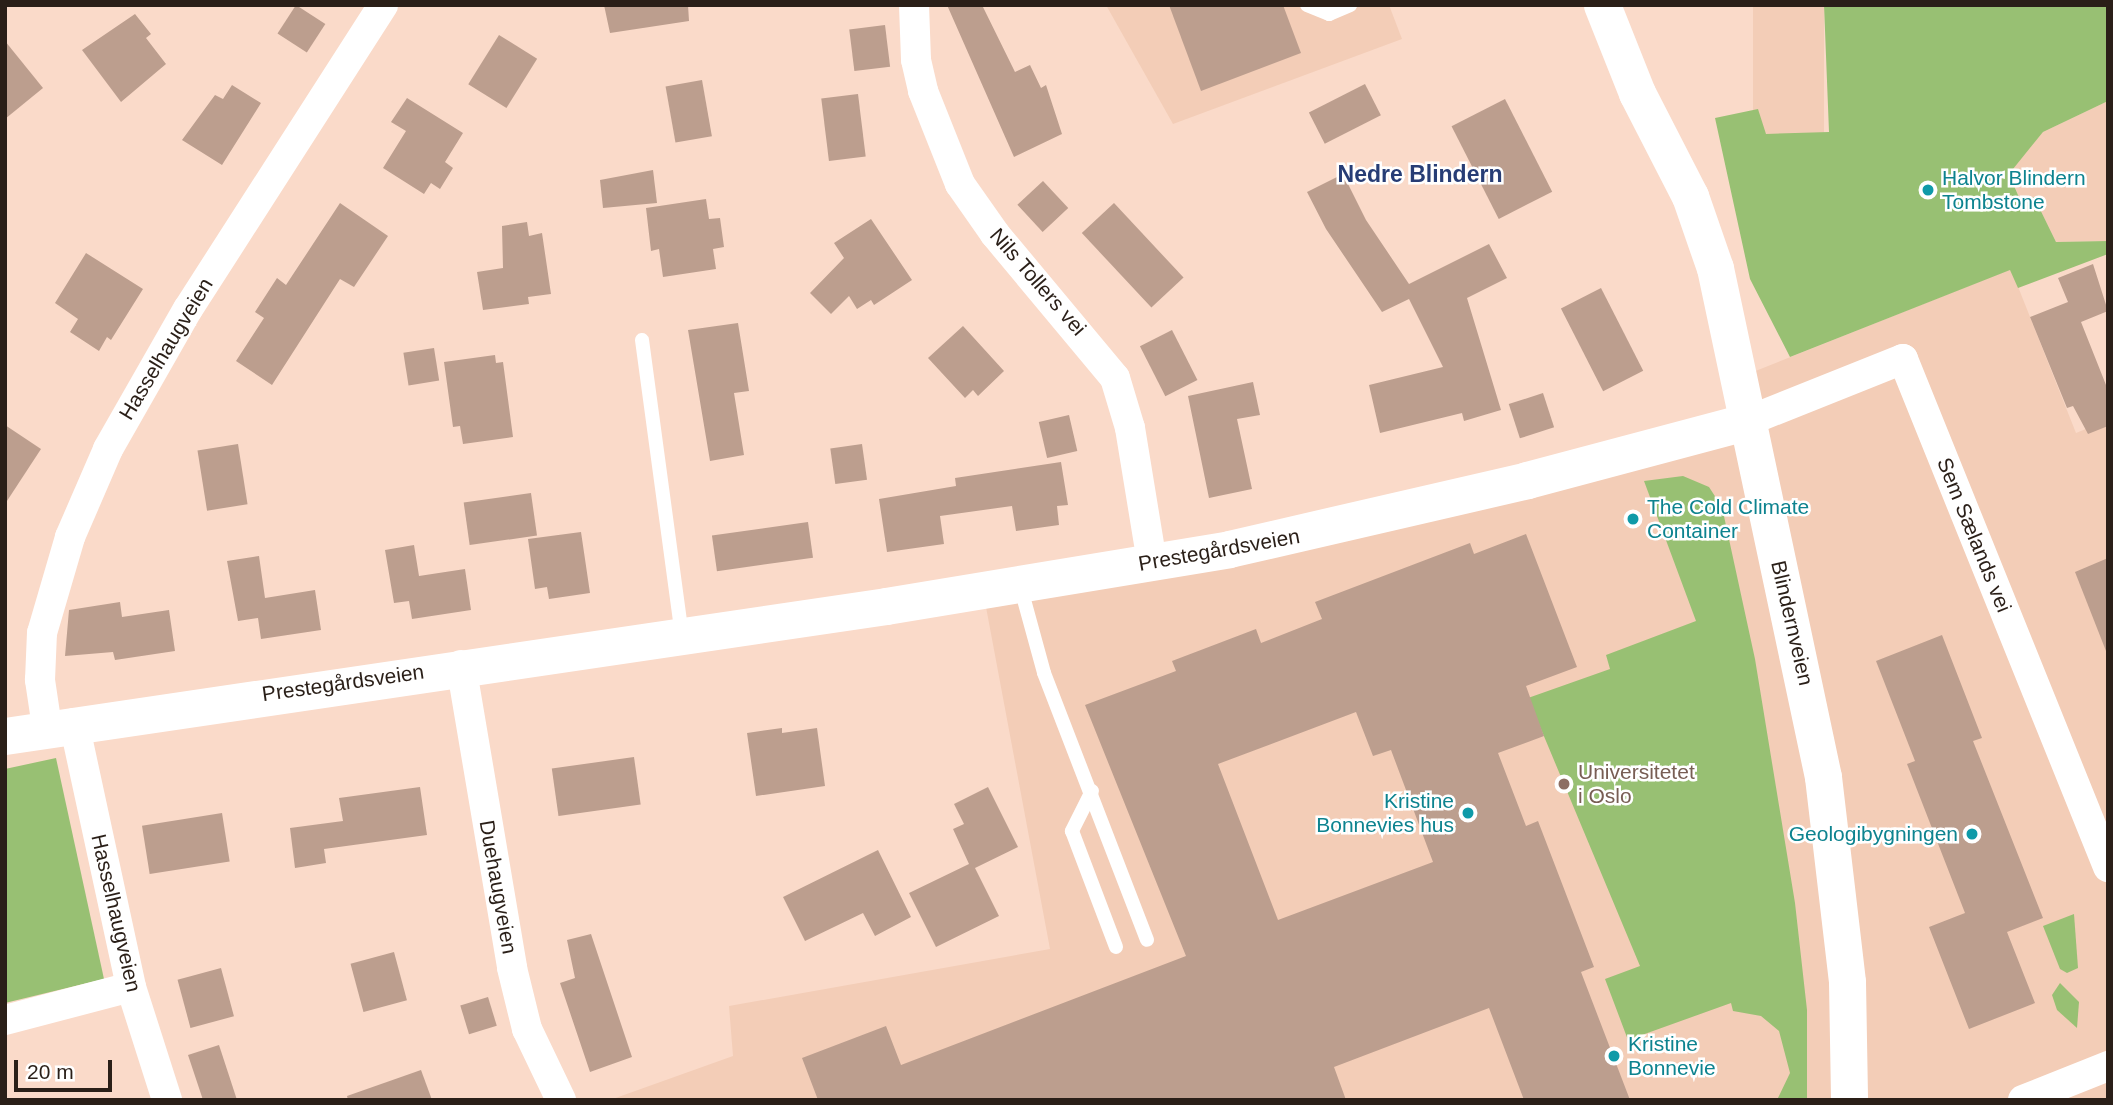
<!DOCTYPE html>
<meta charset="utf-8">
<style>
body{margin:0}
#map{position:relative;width:2113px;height:1105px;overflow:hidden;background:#fadac9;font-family:Helvetica,sans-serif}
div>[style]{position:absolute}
.built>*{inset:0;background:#f3cdb7;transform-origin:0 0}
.green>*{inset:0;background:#98c073}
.building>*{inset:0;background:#bc9e8e;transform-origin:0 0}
.service>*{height:14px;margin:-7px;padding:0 7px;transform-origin:7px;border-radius:7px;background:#fff}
.minor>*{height:30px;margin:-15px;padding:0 15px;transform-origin:15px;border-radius:15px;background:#fff}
.tertiary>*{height:37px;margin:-18.5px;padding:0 18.5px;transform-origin:18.5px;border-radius:18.5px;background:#fff}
.dots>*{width:19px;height:19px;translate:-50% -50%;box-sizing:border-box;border:4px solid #fff;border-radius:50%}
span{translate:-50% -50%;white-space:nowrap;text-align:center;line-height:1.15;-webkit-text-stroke:5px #fff;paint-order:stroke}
.culture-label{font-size:21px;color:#0d838f}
.left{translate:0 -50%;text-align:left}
.right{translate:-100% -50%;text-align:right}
.street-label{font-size:21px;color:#2a1f18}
.education-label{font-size:21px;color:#785e54}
.neighbourhood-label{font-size:23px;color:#273d75;font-weight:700}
.frame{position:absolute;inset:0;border:7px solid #2a1f18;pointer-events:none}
.scale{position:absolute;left:14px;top:1060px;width:98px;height:32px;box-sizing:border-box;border:4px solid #2a1f18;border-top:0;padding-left:9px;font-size:21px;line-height:24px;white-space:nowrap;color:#2a1f18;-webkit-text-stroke:5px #fff;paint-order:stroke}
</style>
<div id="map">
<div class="built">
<div style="clip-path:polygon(1106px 5px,1389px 5px,1402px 39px,1173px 124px)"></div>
<div style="left:1753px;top:5px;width:71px;height:130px"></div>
<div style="clip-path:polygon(2108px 101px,2108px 241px,2056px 242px,2034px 198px,2021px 202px,2009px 173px,2043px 132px)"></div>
<div style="clip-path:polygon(2011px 269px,2076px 433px,2108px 420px,2108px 1100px,610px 1100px,733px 1056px,729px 1006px,1050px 949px,983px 591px,1747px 421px,1738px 378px)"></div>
</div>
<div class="green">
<div style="clip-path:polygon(1824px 5px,2108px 5px,2108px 101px,2043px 132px,2009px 174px,2021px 202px,2034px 197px,2056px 242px,2108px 241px,2108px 254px,2018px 288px,2010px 270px,1790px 357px,1750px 279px,1715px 118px,1758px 109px,1766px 134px,1829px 132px)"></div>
<div style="clip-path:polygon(1683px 476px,1709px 487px,1722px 507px,1755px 659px,1795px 903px,1807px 1010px,1807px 1100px,1777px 1100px,1790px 1073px,1779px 1031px,1761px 1016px,1733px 1011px,1731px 1003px,1628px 1040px,1605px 979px,1640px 966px,1528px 698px,1610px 669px,1606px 655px,1696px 621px,1644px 481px)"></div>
<div style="clip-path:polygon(56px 758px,104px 979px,5px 1003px,5px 769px)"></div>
<div style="clip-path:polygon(2074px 914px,2078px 968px,2067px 973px,2060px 969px,2043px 926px)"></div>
<div style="clip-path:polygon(2060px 983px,2079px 1002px,2077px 1028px,2057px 1010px,2052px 995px)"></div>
</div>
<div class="building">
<div style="left:296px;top:5px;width:35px;height:34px;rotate:33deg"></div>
<div style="clip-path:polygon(604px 5px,688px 5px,689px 21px,610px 33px)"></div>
<div style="clip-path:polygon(947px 5px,982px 5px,1015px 72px,1030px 65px,1041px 88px,1046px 85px,1062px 134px,1014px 157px)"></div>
<div style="clip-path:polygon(1169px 5px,1283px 5px,1301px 53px,1201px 91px)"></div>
<div style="clip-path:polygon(135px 14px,151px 34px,146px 38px,166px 64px,121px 102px,82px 50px)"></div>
<div style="left:885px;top:25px;width:42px;height:36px;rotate:83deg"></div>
<div style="left:499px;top:35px;width:45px;height:58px;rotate:32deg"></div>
<div style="clip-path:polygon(5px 41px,43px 88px,5px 119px)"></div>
<div style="left:702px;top:80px;width:57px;height:37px;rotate:80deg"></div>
<div style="left:1365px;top:84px;width:35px;height:63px;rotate:63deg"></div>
<div style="clip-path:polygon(232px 85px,261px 103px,222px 165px,182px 140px,215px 95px,223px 99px)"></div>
<div style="left:858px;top:94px;width:63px;height:37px;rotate:83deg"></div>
<div style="clip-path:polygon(407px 98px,463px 133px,445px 162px,453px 168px,440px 189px,431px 183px,424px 194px,383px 168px,406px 131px,391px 122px)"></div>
<div style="left:1505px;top:99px;width:104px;height:60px;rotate:63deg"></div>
<div style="clip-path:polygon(653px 170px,657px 203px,603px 208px,600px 180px)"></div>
<div style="clip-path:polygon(1343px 174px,1366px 220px,1409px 284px,1489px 244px,1507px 278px,1467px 298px,1501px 410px,1464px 421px,1462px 413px,1380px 433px,1369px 385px,1443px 367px,1409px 299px,1382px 312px,1326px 229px,1307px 192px)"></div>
<div style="left:1043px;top:181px;width:37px;height:35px;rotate:47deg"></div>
<div style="clip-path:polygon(706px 199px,709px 219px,720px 218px,724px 247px,713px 249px,716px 269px,663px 277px,659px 249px,651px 251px,646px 208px)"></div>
<div style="clip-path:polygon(340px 203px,388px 236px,354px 287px,340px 279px,272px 385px,236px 361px,264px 318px,255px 312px,277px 278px,286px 285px)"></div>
<div style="left:1114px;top:203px;width:102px;height:44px;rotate:47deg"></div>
<div style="clip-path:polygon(871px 219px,912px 280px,874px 305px,871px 300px,857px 309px,849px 296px,831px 314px,810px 293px,844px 258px,834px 243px)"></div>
<div style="clip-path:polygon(527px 222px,529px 236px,542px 233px,551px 294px,528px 297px,529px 304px,483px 310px,477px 272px,503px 268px,502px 226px)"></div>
<div style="clip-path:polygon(86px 253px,143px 289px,111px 340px,107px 337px,99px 351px,70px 332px,78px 319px,55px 303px)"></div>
<div style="clip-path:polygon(2093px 264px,2108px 311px,2081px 322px,2108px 390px,2108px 426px,2088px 434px,2073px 406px,2067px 408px,2030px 317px,2068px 302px,2058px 278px)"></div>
<div style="left:1601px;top:288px;width:93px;height:45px;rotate:63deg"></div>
<div style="clip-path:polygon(738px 323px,749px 391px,734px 393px,744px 455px,710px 461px,688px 330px)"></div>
<div style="clip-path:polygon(963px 326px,1004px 371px,978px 396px,973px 390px,965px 398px,928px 358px)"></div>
<div style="left:1172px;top:330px;width:56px;height:36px;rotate:63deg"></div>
<div style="left:434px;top:348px;width:33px;height:31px;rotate:81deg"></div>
<div style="clip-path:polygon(495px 355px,496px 363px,503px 362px,513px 437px,463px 444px,460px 426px,453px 427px,444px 362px)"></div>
<div style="clip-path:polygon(1253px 382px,1260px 415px,1237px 419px,1252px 489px,1209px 498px,1188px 396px)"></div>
<div style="left:1543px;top:393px;width:36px;height:36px;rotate:72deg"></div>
<div style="left:1069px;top:415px;width:37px;height:31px;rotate:77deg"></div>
<div style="clip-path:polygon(5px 425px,41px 449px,5px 504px)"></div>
<div style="left:238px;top:444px;width:61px;height:41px;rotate:81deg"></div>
<div style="left:862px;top:444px;width:36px;height:32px;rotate:82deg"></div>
<div style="clip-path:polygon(1061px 462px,1068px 505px,1057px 506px,1059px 525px,1016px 531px,1012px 506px,940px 516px,944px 544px,887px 552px,879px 499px,956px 486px,955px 478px)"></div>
<div style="left:531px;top:493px;width:43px;height:68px;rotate:82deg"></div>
<div style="left:808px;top:522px;width:36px;height:97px;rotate:82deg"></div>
<div style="clip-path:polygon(581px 532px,590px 593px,549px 599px,547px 587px,535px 589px,528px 539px)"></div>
<div style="clip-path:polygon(evenodd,1526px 534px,1577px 667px,1526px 686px,1544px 736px,1498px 753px,1526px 826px,1538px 821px,1594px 967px,1581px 972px,1630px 1100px,1524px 1100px,1489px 1008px,1334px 1067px,1346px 1100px,818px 1100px,802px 1058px,886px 1026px,901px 1065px,1186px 956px,1085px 705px,1176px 671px,1172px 661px,1256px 629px,1261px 643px,1322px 619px,1315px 602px,1470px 543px,1474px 554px,1526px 534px,1356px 712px,1373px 756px,1391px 750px,1433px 862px,1278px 920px,1218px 764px,1356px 712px)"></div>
<div style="clip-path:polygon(414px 545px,419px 576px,465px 569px,471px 610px,412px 619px,409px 601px,394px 603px,385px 550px)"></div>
<div style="clip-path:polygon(259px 556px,265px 598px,315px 590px,321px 630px,261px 639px,258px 618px,238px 621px,227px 561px)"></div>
<div style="clip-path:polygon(2108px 558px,2108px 650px,2106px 651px,2075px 572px)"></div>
<div style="clip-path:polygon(120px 602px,122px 617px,169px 610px,175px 651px,115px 660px,113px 652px,65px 656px,69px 610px)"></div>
<div style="clip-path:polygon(1942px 635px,1982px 738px,1973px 741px,2043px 918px,2007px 932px,2035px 1003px,1969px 1029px,1929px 927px,1965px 913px,1907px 764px,1915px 761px,1876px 661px)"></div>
<div style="clip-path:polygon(782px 728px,782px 733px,817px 728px,825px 786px,756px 796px,747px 733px)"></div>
<div style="left:634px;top:757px;width:48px;height:83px;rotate:82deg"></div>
<div style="clip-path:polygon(420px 787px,427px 835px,324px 849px,326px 863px,295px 868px,290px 828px,343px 821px,339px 798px)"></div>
<div style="clip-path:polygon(988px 787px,1018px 847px,975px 868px,999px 916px,936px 947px,909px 893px,969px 864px,953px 829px,964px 824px,954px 804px)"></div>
<div style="left:222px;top:813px;width:49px;height:81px;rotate:81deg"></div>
<div style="clip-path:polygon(878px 850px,911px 917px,875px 936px,863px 913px,805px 941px,783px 897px)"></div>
<div style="clip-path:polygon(591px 934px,632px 1057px,590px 1072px,560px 983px,575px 978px,567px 940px)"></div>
<div style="left:394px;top:952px;width:50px;height:45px;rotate:75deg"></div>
<div style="left:221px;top:968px;width:50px;height:45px;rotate:75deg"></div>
<div style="left:488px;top:997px;width:30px;height:29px;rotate:73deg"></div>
<div style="clip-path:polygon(219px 1045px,237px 1100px,203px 1100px,188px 1055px)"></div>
<div style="clip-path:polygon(421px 1070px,432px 1100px,348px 1100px,347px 1096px)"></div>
</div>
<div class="service">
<div style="left:1307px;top:5px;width:24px;rotate:22deg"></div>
<div style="left:1329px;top:14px;width:23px;rotate:-23deg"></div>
<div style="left:642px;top:340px;width:297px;rotate:82.3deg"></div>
<div style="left:1020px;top:585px;width:91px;rotate:74.7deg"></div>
<div style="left:1044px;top:673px;width:286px;rotate:68.9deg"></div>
<div style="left:1092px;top:791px;width:45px;rotate:116.6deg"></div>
<div style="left:1072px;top:831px;width:124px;rotate:69.2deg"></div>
</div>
<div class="minor">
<div style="left:914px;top:5px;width:55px;rotate:87.9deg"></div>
<div style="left:916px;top:60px;width:32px;rotate:77deg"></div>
<div style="left:923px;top:91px;width:100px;rotate:68.3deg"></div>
<div style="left:960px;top:184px;width:61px;rotate:55deg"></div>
<div style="left:995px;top:234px;width:187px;rotate:50.2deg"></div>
<div style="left:1115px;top:378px;width:52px;rotate:73.3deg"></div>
<div style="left:1130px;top:428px;width:137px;rotate:80.7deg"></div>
<div style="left:1748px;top:421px;width:167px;rotate:-21.8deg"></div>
<div style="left:1903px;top:359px;width:548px;rotate:68.02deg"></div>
<div style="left:461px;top:665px;width:307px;rotate:80.4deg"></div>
<div style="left:512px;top:968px;width:63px;rotate:76.2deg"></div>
<div style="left:527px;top:1029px;width:79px;rotate:64.4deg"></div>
<div style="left:74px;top:723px;width:270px;rotate:77.8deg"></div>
<div style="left:131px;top:987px;width:119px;rotate:72.3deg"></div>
<div style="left:47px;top:727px;width:48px;rotate:-98.5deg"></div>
<div style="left:40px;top:680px;width:47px;rotate:-87.6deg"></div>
<div style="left:42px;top:633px;width:100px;rotate:-73.7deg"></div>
<div style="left:70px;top:537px;width:96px;rotate:-66.6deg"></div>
<div style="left:108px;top:449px;width:161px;rotate:-60.3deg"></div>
<div style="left:188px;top:309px;width:361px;rotate:-57.3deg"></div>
<div style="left:5px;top:1020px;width:130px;rotate:-14.7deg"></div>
<div style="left:2023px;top:1100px;width:92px;rotate:-21.8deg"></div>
</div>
<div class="tertiary">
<div style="left:1602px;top:5px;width:95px;rotate:68.3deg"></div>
<div style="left:1637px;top:93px;width:116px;rotate:62.8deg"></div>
<div style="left:1690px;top:196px;width:76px;rotate:70.9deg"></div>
<div style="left:1715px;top:268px;width:520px;rotate:78.02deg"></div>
<div style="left:1823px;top:777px;width:206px;rotate:83.3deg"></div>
<div style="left:1847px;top:982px;width:118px;rotate:89deg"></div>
<div style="left:5px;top:736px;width:891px;rotate:-8.39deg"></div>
<div style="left:886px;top:606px;width:348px;rotate:-9.4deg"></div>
<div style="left:1229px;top:549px;width:306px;rotate:-13deg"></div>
<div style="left:1527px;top:480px;width:229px;rotate:-14.9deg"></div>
</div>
<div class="dots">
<div style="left:1928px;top:190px;background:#0f9aa8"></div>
<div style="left:1633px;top:519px;background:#0f9aa8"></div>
<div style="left:1564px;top:784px;background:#8d6e63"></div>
<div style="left:1468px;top:813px;background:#0f9aa8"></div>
<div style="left:1972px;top:834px;background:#0f9aa8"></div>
<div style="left:1614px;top:1056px;background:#0f9aa8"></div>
</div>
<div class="culture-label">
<span class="left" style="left:1942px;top:190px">Halvor Blindern<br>Tombstone</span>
<span class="left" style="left:1647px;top:519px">The Cold Climate<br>Container</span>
<span class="right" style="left:1454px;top:813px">Kristine<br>Bonnevies hus</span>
<span class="right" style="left:1958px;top:834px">Geologibygningen</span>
<span class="left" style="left:1628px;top:1056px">Kristine<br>Bonnevie</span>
</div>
<div class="street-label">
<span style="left:1038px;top:282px;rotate:49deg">Nils Tollers vei</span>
<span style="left:166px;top:349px;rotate:-59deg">Hasselhaugveien</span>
<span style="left:1974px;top:535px;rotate:68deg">Sem Sælands vei</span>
<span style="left:1219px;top:550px;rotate:-10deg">Prestegårdsveien</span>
<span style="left:1792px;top:623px;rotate:77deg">Blindernveien</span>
<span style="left:343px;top:683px;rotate:-8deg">Prestegårdsveien</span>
<span style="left:498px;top:887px;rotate:80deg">Duehaugveien</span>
<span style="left:116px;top:913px;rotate:77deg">Hasselhaugveien</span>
</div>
<div class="education-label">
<span class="left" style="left:1578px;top:784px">Universitetet<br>i Oslo</span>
</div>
<div class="neighbourhood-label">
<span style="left:1420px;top:174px">Nedre Blindern</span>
</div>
<div class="frame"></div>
<div class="scale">20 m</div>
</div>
